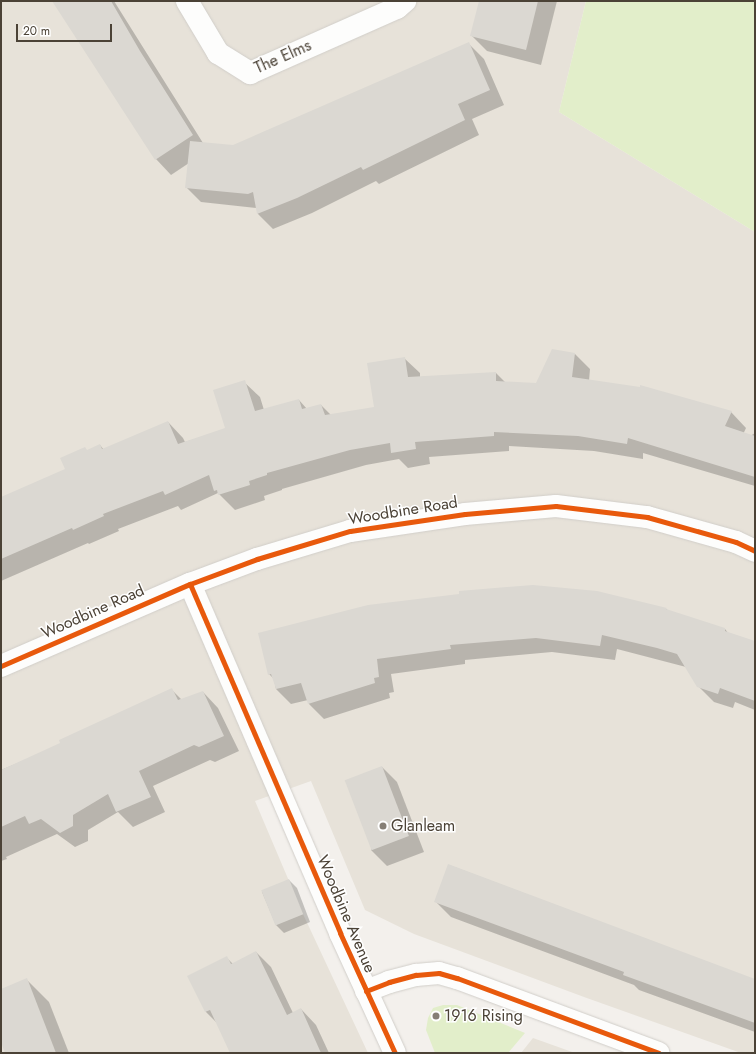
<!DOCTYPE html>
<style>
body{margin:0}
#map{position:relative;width:756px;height:1054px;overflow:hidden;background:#f3f0ec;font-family:Jost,sans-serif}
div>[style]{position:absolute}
.residential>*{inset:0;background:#e7e2d9}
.green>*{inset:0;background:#e2eeca}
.shadow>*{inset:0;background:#0003}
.building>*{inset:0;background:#dbd8d2;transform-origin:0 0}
.roads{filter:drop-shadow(0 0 1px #d1cec9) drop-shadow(0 0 1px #d1cec9)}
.minor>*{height:22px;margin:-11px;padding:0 11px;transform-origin:11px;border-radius:11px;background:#fdfdfc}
.cycleway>*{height:5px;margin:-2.5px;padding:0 2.5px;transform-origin:2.5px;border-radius:2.5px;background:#e8590c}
.dots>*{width:11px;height:11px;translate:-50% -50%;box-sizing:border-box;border:2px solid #fff;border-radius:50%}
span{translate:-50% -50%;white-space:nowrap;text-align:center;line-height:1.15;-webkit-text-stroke:3px #fff;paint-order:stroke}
.street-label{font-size:16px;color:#4b4236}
.poi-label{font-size:16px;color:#4b4236}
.left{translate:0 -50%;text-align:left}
.frame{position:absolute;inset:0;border:2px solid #4b4236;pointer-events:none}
.scale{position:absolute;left:16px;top:24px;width:96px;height:18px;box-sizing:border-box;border:2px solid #4b4236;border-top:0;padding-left:5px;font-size:12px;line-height:14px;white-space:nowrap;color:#4b4236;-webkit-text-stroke:3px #fff;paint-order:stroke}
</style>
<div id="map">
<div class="residential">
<div style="clip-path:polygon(1px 1px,586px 1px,559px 112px,755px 232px,755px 1053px,741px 1053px,584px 997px,414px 934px,365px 910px,311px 781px,255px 801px,303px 914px,368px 1053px,1px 1053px)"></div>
<div style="clip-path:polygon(533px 1038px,575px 1053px,521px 1053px)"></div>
</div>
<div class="green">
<div style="clip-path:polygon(586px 1px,755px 1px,755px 232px,559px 112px)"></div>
<div style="clip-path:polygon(443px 1005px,457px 1005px,525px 1033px,508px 1053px,435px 1053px,426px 1030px,428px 1018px,433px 1008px)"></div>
</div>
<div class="shadow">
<div style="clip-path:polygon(54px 1px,114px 1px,203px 143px,233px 146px,469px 44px,484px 59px,504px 105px,472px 119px,479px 135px,379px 184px,376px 181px,312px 213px,273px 229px,258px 214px,257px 208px,201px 202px,186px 187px,189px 163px,171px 175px,156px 159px)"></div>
<div style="clip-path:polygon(481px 1px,557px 1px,541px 65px,487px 51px,472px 36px)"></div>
<div style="clip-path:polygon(575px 354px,590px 369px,589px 381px,731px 412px,746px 428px,739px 443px,755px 433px,755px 486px,643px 453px,643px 459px,594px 451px,509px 446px,509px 451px,429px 457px,430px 464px,408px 468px,399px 459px,366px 465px,282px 489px,282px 490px,264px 496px,265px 500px,235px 510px,218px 493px,181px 510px,178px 506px,118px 529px,119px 531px,89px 544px,88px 543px,1px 581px,1px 498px,67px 469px,87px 451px,100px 445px,104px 450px,168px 422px,183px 438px,185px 442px,227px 429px,244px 382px,260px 397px,264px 410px,299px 400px,307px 409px,321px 405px,331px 415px,375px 408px,404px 358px,420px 373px,420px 377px,496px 373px,505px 382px,537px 384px)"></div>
<div style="clip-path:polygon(666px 609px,669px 611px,725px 629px,729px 634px,755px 643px,755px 710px,735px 702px,733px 708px,714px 702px,698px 686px,686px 667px,617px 649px,615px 660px,552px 652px,465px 660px,465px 664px,391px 674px,394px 692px,389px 693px,390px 698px,324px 719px,309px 704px,308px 700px,291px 704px,276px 689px,274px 679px,269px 674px)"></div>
<div style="clip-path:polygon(172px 690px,182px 700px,203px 692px,218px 708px,239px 751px,215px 762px,210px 760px,153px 786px,165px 812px,133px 827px,118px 812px,88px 830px,88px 841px,75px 847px,57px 834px,6px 857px,7px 859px,1px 861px,1px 770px,49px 750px)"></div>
<div style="clip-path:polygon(382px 767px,397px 782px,424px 852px,387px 866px,371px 850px)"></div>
<div style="clip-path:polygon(449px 865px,755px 980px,755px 1032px,639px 990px,634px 985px,451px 917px,436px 902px)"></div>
<div style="clip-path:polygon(289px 880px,297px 888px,310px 922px,284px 933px,276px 925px,262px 892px)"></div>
<div style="clip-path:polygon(256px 952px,271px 967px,293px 1013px,301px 1009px,316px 1025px,329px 1053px,231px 1053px,217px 1023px,206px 1012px,189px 976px,227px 958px,233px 964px)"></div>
<div style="clip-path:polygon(27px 980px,49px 1002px,69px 1053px,6px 1053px,1px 1039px,1px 990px)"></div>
</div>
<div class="building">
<div style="clip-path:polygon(52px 1px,111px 1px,140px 51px,193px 135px,155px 160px)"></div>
<div style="clip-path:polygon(479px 1px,538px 1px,526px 50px,470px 36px)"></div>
<div style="clip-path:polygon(469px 42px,490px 90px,458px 104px,465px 120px,363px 170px,361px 167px,297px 198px,257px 214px,253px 192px,248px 194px,185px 188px,190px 141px,233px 145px)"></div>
<div style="clip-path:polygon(552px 349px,575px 353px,572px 377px,640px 387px,640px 385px,732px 411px,725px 426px,755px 436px,755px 477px,628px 438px,627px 444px,578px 436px,494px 432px,494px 436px,415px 442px,416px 449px,391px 453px,390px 443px,350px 450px,267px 473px,267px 475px,249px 481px,250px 485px,218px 495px,217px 490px,214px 491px,209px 475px,165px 495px,163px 491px,103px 514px,104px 516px,73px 530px,72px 528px,1px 559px,1px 497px,65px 469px,60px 458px,85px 447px,87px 450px,100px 444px,102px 449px,168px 421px,178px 444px,225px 428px,213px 390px,245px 380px,255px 411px,299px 399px,302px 409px,321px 404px,325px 415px,374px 407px,367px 363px,405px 357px,408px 377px,496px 372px,496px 381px,536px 383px)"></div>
<div style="clip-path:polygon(533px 585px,597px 591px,667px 608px,666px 609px,725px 628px,725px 631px,755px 641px,755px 701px,720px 688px,718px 694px,697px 687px,677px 654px,657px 648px,602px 635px,600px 646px,536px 638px,450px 645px,451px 649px,377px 659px,379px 677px,374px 678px,375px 683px,308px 704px,301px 683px,276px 689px,271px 674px,268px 675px,258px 633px,368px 605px,459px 594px,459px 591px)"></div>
<div style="clip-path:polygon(172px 688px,178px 700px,203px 691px,224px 736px,199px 747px,194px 745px,139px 771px,151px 797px,116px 812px,108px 794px,73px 815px,73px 826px,60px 833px,41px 819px,29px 824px,25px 816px,1px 827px,1px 770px,60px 743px,59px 740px)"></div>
<div style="left:382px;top:766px;width:75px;height:40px;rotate:69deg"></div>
<div style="clip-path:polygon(448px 864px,755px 979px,755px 1023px,623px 975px,624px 972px,434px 902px)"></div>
<div style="left:289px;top:879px;width:38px;height:30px;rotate:68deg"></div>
<div style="clip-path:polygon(256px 951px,287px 1015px,301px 1008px,321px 1053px,230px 1053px,210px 1010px,205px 1012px,187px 976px,227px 956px,231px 964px)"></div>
<div style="clip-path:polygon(27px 978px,56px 1053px,5px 1053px,1px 1042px,1px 989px)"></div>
</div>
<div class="roads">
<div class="minor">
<div style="left:187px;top:1px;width:61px;rotate:59.2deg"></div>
<div style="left:218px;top:53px;width:38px;rotate:32deg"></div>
<div style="left:250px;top:73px;width:161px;rotate:-23.9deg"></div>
<div style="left:397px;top:8px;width:11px;rotate:-41deg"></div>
<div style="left:190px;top:584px;width:380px;rotate:66.7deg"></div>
<div style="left:340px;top:933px;width:132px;rotate:65.4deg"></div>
<div style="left:1px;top:666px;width:206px;rotate:-23.5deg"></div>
<div style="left:190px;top:584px;width:72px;rotate:-20.5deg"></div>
<div style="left:257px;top:559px;width:97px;rotate:-16.8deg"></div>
<div style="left:350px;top:531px;width:116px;rotate:-8.4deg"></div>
<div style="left:465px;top:514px;width:91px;rotate:-5deg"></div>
<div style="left:556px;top:506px;width:92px;rotate:6.9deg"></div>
<div style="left:647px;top:517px;width:92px;rotate:15.7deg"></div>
<div style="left:736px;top:542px;width:21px;rotate:25deg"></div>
<div style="left:366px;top:991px;width:25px;rotate:-21deg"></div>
<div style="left:389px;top:982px;width:28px;rotate:-15deg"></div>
<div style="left:416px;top:975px;width:23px;rotate:-5deg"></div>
<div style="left:439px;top:973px;width:19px;rotate:16deg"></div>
<div style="left:457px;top:978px;width:215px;rotate:20.4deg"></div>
</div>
</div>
<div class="cycleway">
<div style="left:190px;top:584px;width:380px;rotate:66.7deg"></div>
<div style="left:340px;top:933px;width:132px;rotate:65.4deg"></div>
<div style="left:1px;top:666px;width:206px;rotate:-23.5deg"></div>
<div style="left:190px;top:584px;width:72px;rotate:-20.5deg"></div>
<div style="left:257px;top:559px;width:97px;rotate:-16.8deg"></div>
<div style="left:350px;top:531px;width:116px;rotate:-8.4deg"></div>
<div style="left:465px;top:514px;width:91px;rotate:-5deg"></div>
<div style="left:556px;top:506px;width:92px;rotate:6.9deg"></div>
<div style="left:647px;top:517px;width:92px;rotate:15.7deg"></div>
<div style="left:736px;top:542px;width:21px;rotate:25deg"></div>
<div style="left:366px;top:991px;width:25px;rotate:-21deg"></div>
<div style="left:389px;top:982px;width:28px;rotate:-15deg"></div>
<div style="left:416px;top:975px;width:23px;rotate:-5deg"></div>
<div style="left:439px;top:973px;width:19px;rotate:16deg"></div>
<div style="left:457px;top:978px;width:215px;rotate:20.4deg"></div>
</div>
<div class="dots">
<div style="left:383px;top:826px;background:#867f76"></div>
<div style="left:436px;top:1016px;background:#867f76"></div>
</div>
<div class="street-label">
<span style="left:283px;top:57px;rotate:-24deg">The Elms</span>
<span style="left:403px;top:511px;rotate:-9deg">Woodbine Road</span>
<span style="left:93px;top:612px;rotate:-24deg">Woodbine Road</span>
<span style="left:346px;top:914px;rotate:67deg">Woodbine Avenue</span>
</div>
<div class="poi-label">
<span class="left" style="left:391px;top:826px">Glanleam</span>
<span class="left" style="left:444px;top:1016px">1916 Rising</span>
</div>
<div class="frame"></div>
<div class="scale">20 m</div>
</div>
